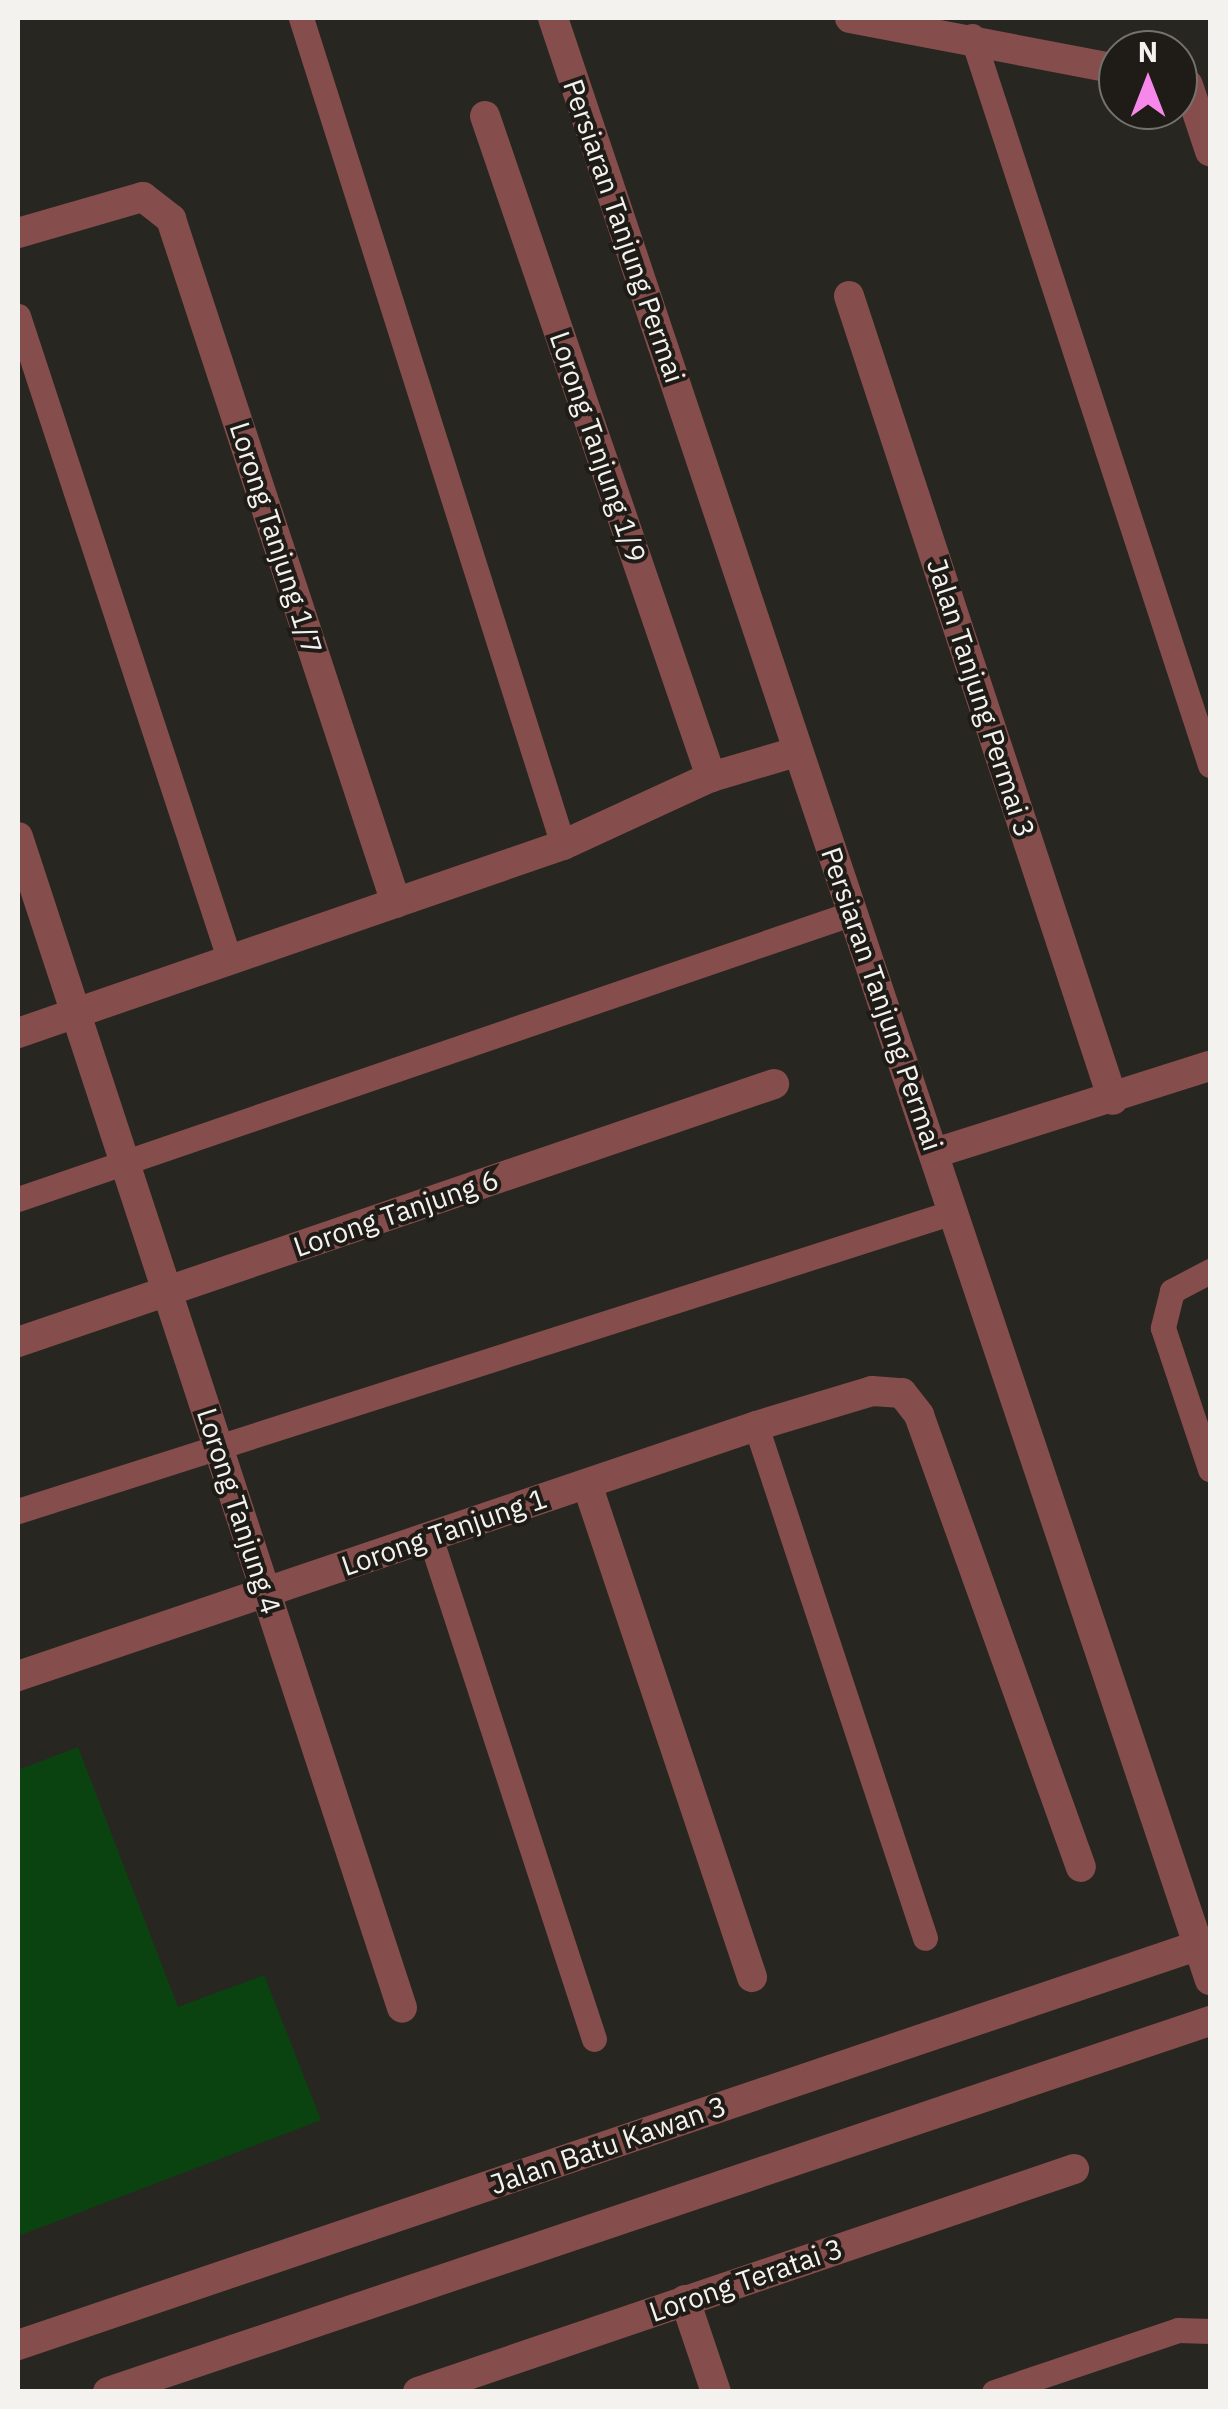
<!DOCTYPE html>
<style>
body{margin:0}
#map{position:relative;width:1228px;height:2409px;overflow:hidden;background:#282621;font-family:"IBM Plex Sans",sans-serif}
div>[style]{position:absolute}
.green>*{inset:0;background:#0a4310}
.lane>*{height:25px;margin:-12.5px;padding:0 12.5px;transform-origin:12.5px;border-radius:12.5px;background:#854e4c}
.street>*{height:30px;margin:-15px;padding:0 15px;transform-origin:15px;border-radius:15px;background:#854e4c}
span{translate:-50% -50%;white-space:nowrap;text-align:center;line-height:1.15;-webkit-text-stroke:8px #1f1c17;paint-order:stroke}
.street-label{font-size:28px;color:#f4f2ef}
.frame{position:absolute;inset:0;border:20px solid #f4f2ef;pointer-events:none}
.north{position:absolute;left:1098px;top:30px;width:100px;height:100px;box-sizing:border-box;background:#1f1c17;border:2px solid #74726d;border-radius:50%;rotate:0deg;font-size:28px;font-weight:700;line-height:40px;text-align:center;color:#f4f2ef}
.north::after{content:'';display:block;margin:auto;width:35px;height:45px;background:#f788eb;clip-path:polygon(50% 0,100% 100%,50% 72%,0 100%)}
</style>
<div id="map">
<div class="green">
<div style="clip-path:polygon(78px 1747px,178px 2007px,264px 1975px,321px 2120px,18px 2236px,18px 1770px)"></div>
</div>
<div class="lane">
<div style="left:301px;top:18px;width:868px;rotate:72.42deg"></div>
<div style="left:972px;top:36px;width:767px;rotate:71.92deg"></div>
<div style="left:18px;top:316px;width:679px;rotate:71.81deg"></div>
<div style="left:18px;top:1199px;width:883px;rotate:-18.91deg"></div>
<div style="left:1210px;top:1271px;width:43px;rotate:152.2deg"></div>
<div style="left:1172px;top:1291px;width:38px;rotate:104deg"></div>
<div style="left:1163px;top:1328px;width:149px;rotate:71.6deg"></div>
<div style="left:756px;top:1426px;width:539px;rotate:71.73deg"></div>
<div style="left:18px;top:1511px;width:982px;rotate:-17.73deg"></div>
<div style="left:430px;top:1537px;width:528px;rotate:71.91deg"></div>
<div style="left:994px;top:2392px;width:194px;rotate:-18.6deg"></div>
<div style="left:1178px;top:2330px;width:32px;rotate:2deg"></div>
</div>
<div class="street">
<div style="left:553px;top:18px;width:2069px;rotate:71.49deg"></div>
<div style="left:850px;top:18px;width:273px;rotate:10.8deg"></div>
<div style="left:1188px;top:85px;width:70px;rotate:71.6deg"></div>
<div style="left:485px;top:116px;width:699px;rotate:71.12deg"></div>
<div style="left:18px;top:233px;width:130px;rotate:-16.1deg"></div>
<div style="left:143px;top:197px;width:36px;rotate:38deg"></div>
<div style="left:171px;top:219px;width:720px;rotate:71.79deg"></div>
<div style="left:849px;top:296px;width:846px;rotate:71.82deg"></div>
<div style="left:18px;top:837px;width:1232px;rotate:71.84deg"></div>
<div style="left:18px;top:1033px;width:577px;rotate:-19.03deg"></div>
<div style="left:563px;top:845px;width:163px;rotate:-24.7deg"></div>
<div style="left:711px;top:777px;width:89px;rotate:-16.4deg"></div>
<div style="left:935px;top:1153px;width:288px;rotate:-17.6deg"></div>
<div style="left:18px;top:1342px;width:799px;rotate:-18.84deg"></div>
<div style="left:587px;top:1484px;width:520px;rotate:71.5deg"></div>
<div style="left:18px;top:1676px;width:779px;rotate:-18.71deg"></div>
<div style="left:756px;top:1426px;width:121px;rotate:-16.8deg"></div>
<div style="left:872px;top:1391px;width:30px;rotate:4deg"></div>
<div style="left:902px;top:1393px;width:28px;rotate:52deg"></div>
<div style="left:919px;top:1415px;width:480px;rotate:70.3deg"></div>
<div style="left:685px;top:2300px;width:97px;rotate:71.4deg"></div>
<div style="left:18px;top:2345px;width:1247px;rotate:-18.71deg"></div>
<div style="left:108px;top:2392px;width:1163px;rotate:-18.61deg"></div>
<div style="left:418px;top:2392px;width:693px;rotate:-18.77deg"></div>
</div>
<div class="street-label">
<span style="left:624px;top:231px;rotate:71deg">Persiaran Tanjung Permai</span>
<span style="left:598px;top:447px;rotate:71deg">Lorong Tanjung 1/9</span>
<span style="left:276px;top:538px;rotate:72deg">Lorong Tanjung 1/7</span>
<span style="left:981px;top:698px;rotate:72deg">Jalan Tanjung Permai 3</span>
<span style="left:882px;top:999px;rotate:71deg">Persiaran Tanjung Permai</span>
<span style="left:396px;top:1213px;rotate:-19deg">Lorong Tanjung 6</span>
<span style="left:239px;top:1511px;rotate:72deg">Lorong Tanjung 4</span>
<span style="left:444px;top:1532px;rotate:-19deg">Lorong Tanjung 1</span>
<span style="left:608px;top:2145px;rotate:-19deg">Jalan Batu Kawan 3</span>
<span style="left:746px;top:2280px;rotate:-19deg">Lorong Teratai 3</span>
</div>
<div class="frame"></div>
<div class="north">N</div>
</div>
